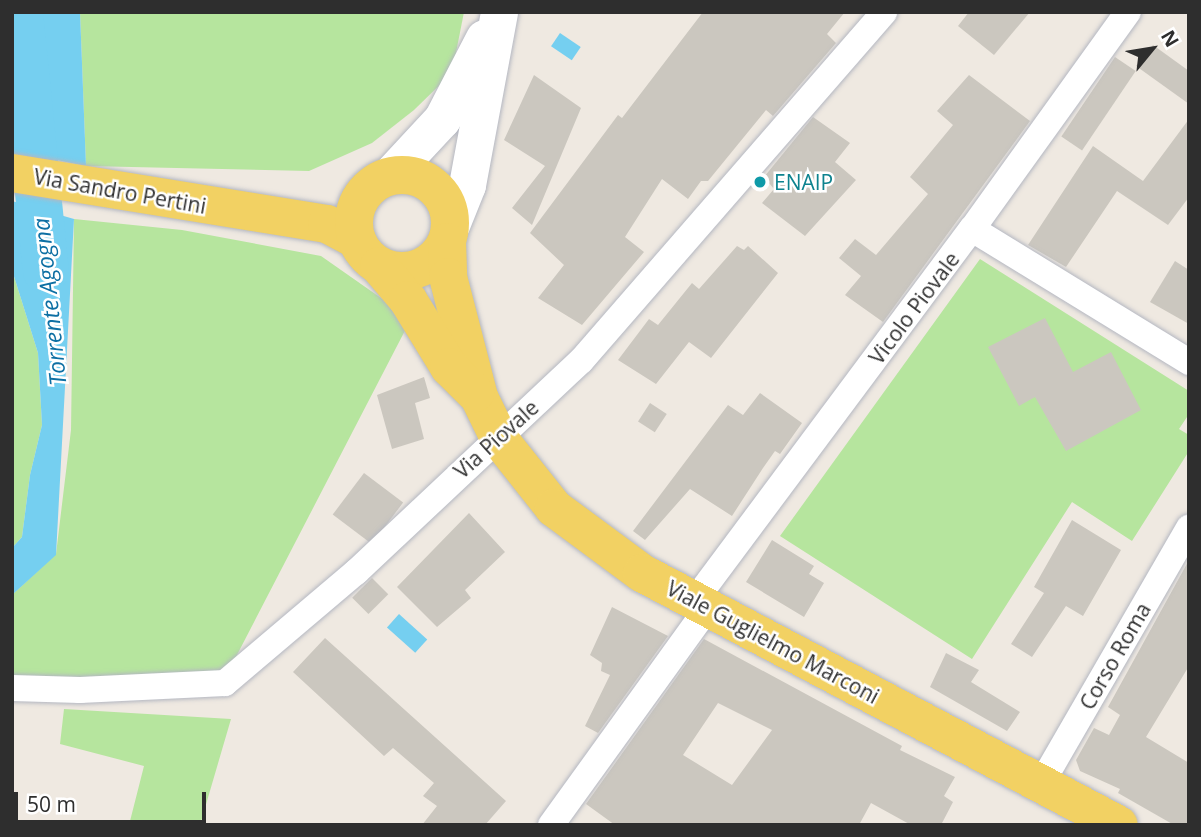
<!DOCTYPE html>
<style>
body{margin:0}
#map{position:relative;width:1201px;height:837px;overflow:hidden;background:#efe9e1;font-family:"Open Sans",sans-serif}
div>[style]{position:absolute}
.green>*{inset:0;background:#b6e59e}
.water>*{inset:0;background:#75cff0;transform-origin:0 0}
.river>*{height:46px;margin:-23px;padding:0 23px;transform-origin:23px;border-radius:23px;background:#75cff0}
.building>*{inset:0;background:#cbc7bf;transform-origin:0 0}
.roads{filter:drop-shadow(0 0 2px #b4b7c1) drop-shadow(0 0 2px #b4b7c1)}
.street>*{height:26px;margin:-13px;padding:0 13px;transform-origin:13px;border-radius:13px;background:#fff}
.secondary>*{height:37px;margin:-18.5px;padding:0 18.5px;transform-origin:18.5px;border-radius:18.5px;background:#fff}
.primary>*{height:38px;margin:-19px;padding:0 19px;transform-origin:19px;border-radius:19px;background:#f2d163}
.primary>.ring{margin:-19px;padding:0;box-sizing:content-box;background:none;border:38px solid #f2d163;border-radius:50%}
.dots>*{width:19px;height:19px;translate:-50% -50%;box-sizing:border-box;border:4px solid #fff;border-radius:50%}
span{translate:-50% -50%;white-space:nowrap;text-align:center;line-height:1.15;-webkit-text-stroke:5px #fff;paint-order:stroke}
.culture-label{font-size:21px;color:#0d838f}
.left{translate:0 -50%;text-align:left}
.street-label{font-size:21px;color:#2e2e2e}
.water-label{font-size:23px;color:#0d6fa3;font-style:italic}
.frame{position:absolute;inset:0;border:14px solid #2e2e2e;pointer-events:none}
.north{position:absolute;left:1117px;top:14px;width:70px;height:70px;-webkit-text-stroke:5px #fff;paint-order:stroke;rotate:60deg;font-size:19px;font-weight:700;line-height:28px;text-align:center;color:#2e2e2e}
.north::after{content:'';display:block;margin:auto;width:24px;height:32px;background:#2e2e2e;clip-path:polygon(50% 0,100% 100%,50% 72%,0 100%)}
.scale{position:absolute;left:14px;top:792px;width:192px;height:32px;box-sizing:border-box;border:4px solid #2e2e2e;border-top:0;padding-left:9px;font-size:21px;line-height:24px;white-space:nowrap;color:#2e2e2e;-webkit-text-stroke:5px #fff;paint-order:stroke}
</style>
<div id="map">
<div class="green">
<div style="clip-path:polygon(80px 12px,464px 12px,452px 73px,414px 110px,372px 143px,309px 171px,86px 166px)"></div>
<div style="clip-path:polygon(74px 219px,182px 230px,321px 256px,411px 319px,224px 680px,12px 677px,12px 595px,56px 554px,71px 430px)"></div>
<div style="clip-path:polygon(980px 259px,1189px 391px,1189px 414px,1179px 429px,1189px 435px,1189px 451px,1132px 541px,1072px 502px,972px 659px,780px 536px)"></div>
<div style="clip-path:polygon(12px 270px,38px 353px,42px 425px,30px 475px,22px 537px,12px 548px)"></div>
<div style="clip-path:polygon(64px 709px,231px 719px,200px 825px,129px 825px,144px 766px,60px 744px)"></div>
</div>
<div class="water">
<div style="clip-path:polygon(12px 12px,80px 12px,86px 166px,12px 151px)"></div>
<div style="left:560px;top:33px;width:25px;height:16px;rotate:34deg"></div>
<div style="clip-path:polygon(12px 201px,74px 219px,56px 555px,12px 595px,12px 548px,22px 537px,30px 475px,42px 425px,38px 353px,12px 270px)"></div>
<div style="left:399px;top:614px;width:38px;height:18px;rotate:42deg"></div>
</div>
<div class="river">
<div style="left:20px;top:12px;width:260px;rotate:84.3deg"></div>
</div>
<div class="building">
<div style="clip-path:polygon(703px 12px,845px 12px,827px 34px,836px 43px,773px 116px,766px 110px,708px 181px,701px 181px,688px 199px,662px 179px,625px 237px,644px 252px,582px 325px,538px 298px,564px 265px,530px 233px,618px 115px,622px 118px)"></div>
<div style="clip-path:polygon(969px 12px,1030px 12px,994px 55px,958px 26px)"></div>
<div style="clip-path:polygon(1153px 45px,1189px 71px,1189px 104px,1136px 66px)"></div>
<div style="left:1115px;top:57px;width:25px;height:96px;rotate:34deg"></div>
<div style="clip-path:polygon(534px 75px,581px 108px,532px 225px,512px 208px,545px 166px,504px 140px)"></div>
<div style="clip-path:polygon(969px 75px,1030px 121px,883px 322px,845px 295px,861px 276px,839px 258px,855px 239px,876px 255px,928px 194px,910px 177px,953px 125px,937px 111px)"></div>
<div style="clip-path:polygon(813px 117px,850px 143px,835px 162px,856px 180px,805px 236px,762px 203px,774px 189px,764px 177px)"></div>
<div style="clip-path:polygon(1189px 119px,1189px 197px,1168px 225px,1117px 191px,1066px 267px,1028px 245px,1093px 146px,1143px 181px)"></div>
<div style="clip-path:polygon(737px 246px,744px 250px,748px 246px,778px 273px,711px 358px,689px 342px,656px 384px,618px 360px,649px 319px,658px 325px,692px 283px,699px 289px)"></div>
<div style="clip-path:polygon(1175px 261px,1189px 270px,1189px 324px,1150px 302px)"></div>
<div style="clip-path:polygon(1045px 318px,1073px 372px,1111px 352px,1141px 410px,1066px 451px,1035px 397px,1019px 406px,988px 347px)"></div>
<div style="clip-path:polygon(424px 377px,430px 398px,415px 403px,424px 439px,392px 449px,377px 395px)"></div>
<div style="clip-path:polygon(760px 393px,802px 423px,780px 454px,775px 451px,763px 468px,732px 516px,690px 489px,645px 540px,633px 531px,728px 405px,743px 415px)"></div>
<div style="left:650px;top:403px;width:20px;height:22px;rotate:33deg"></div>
<div style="left:364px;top:473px;width:49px;height:52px;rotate:37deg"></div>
<div style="clip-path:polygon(469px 513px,505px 552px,465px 590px,471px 598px,437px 627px,397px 587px)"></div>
<div style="clip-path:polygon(1072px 520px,1121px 550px,1083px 616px,1066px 606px,1032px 657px,1011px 644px,1044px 593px,1034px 587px)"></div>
<div style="clip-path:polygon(772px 540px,814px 566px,809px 574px,824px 583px,804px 617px,746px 582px)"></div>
<div style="clip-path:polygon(1189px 560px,1189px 666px,1146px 737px,1189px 763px,1189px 825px,1174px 825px,1118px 793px,1120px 789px,1080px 771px,1076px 760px,1094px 728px,1109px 735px,1120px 715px,1108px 707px)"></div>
<div style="left:372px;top:578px;width:23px;height:28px;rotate:45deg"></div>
<div style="clip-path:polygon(612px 607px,668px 636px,598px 733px,585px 726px,610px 675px,601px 671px,602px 663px,590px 655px)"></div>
<div style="clip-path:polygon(325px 638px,506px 801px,485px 825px,422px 825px,437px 806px,423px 796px,434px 783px,393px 748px,384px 756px,293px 672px)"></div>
<div style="clip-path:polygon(evenodd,704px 639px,902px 746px,900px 750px,955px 777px,944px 796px,953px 802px,941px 825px,911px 825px,871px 803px,859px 825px,615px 825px,586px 804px,704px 639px,718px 703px,772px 730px,732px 785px,683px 755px,718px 703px)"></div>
<div style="clip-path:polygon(946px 653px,979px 670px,971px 682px,1020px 712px,1007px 731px,930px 687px)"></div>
</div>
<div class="roads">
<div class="street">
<div style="left:972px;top:229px;width:255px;rotate:31.5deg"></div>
<div style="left:695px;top:600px;width:463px;rotate:-53.3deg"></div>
<div style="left:972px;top:229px;width:267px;rotate:-54.3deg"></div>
<div style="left:12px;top:688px;width:68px;rotate:1.7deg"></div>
<div style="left:80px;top:690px;width:145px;rotate:-2.8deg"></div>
<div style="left:225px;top:683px;width:172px;rotate:-40.3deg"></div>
<div style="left:356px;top:572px;width:308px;rotate:-43.2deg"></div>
<div style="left:581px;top:361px;width:462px;rotate:-49deg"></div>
<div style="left:1041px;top:784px;width:296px;rotate:-60deg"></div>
<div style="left:551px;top:825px;width:269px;rotate:-54.2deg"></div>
</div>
<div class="secondary">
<div style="left:389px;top:176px;width:78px;rotate:-47.1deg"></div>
<div style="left:442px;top:119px;width:91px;rotate:-62.6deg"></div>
<div style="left:451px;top:225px;width:43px;rotate:-68.2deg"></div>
<div style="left:467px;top:185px;width:176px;rotate:-79.5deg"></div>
</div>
<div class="primary">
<div style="left:12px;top:173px;width:319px;rotate:9.2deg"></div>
<div style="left:327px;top:224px;width:34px;rotate:28deg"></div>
<div class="ring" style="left:354px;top:175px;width:58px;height:58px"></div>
<div style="left:447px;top:242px;width:35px;rotate:88deg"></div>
<div style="left:448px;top:277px;width:124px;rotate:75.5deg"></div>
<div style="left:479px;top:397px;width:48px;rotate:64deg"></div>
<div style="left:500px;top:440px;width:87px;rotate:51.5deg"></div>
<div style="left:554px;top:508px;width:109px;rotate:36.5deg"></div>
<div style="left:642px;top:573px;width:539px;rotate:27.85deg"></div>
<div style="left:379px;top:266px;width:45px;rotate:49.5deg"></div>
<div style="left:408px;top:300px;width:79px;rotate:58.5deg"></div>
<div style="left:449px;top:367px;width:37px;rotate:45deg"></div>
</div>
</div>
<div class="dots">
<div style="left:760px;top:182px;background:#0f9aa8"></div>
</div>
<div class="culture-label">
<span class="left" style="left:774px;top:182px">ENAIP</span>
</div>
<div class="street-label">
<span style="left:120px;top:191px;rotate:10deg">Via Sandro Pertini</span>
<span style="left:914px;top:308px;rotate:-53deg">Vicolo Piovale</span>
<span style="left:496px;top:439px;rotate:-42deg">Via Piovale</span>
<span style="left:773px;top:642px;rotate:28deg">Viale Guglielmo Marconi</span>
<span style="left:1115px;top:656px;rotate:-60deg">Corso Roma</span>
</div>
<div class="water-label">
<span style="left:49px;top:302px;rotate:-96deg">Torrente Agogna</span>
</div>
<div class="frame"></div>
<div class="north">N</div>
<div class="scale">50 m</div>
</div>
